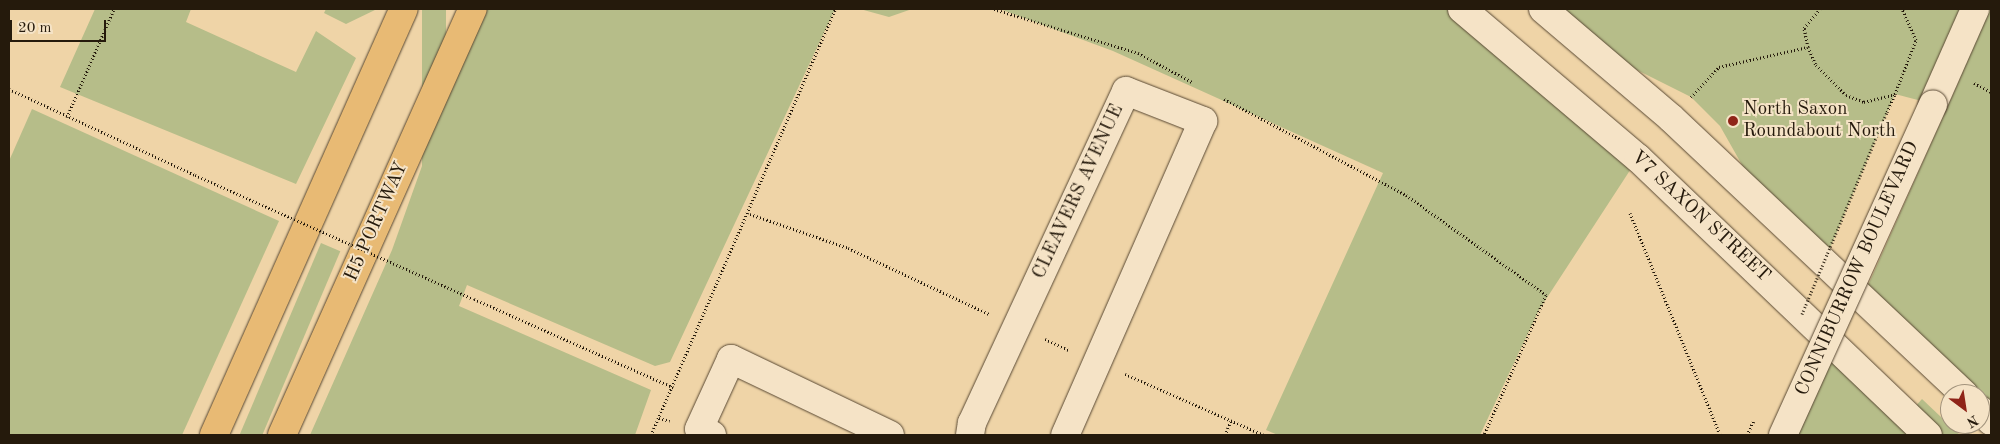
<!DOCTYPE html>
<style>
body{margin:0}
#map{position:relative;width:2000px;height:444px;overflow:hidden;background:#efd4a7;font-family:"Old Standard TT",serif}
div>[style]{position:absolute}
.green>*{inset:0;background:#b6bd89;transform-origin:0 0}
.path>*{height:3px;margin-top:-1.5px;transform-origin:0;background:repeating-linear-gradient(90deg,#251a0c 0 1px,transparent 0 3.5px)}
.roads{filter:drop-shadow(0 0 1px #584833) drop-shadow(0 0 1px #584833)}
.minor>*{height:28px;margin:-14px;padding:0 14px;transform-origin:14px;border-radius:14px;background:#f5e3c6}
.major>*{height:28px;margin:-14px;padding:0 14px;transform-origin:14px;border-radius:14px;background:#e8ba74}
.path-bridge>*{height:3px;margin-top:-1.5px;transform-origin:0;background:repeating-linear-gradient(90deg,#251a0c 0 1px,transparent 0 3.5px)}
.bridges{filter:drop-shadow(0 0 1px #584833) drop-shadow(0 0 1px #584833)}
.minor-bridge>*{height:28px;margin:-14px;padding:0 14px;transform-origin:14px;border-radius:14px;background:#f5e3c6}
.dots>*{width:14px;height:14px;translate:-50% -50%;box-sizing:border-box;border:2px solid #f5e3c6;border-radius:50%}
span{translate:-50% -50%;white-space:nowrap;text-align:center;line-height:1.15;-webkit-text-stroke:4px #f5e3c6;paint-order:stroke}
.poi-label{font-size:19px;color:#251a0c}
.left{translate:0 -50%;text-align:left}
.street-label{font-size:19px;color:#251a0c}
.frame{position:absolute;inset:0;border:10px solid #251a0c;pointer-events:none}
.north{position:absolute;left:1940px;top:384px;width:50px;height:50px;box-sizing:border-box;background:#f5e3c6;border:1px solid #a2937c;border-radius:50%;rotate:149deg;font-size:14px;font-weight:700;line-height:20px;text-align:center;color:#251a0c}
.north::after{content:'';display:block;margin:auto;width:18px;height:22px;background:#8f2418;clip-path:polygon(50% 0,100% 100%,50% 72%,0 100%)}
.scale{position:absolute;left:10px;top:20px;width:96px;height:22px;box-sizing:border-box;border:2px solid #251a0c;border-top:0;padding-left:6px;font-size:15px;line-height:18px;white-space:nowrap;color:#251a0c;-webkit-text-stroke:4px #f5e3c6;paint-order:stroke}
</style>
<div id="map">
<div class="green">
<div style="clip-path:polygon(95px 9px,191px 9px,186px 22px,296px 72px,316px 31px,356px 58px,296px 184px,60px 87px)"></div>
<div style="clip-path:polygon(326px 9px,377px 9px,346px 24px,324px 13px)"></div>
<div style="left:422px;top:9px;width:24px;height:215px"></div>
<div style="clip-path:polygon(478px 9px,835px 9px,670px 362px,655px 366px,467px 285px,459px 306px,651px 390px,635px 435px,310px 435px,392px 250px)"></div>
<div style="clip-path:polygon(860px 9px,912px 9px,889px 17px)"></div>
<div style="clip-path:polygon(1000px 9px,1462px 9px,1638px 158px,1539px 310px,1480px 435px,1278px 435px,1266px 430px,1383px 173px,1113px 51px)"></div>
<div style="clip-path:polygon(1543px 9px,1991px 9px,1991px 425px,1980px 414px,1980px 394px,1959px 394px,1862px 299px,1961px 76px,1948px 70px,1933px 104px,1895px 94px,1825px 260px,1767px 209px,1720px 126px,1691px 97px,1583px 43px)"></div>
<div style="clip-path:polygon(32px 109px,279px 221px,182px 435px,9px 435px,9px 161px)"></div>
<div style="left:321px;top:243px;width:21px;height:211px;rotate:23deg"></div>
<div style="clip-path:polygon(1826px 342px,1921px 435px,1793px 435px)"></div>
<div style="clip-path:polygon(1922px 399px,1960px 435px,1941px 435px,1913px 409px)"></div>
</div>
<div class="path">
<div style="left:994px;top:9px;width:151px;rotate:17deg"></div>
<div style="left:1138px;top:53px;width:61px;rotate:28.2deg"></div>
<div style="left:1808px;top:47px;width:19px;rotate:-102deg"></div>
<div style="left:1804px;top:28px;width:25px;rotate:-50deg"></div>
<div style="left:1974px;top:83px;width:19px;rotate:28deg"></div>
<div style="left:9px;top:89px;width:205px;rotate:24.8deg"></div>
<div style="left:1691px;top:97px;width:41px;rotate:-47deg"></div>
<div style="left:1719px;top:67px;width:91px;rotate:-12.7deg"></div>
<div style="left:1808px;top:47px;width:20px;rotate:66deg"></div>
<div style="left:1816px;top:65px;width:42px;rotate:45deg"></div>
<div style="left:1846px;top:95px;width:19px;rotate:21deg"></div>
<div style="left:1864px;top:102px;width:32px;rotate:-14deg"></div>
<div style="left:1895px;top:94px;width:58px;rotate:-68.7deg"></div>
<div style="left:1916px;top:40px;width:34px;rotate:-114deg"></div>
<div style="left:1224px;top:99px;width:206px;rotate:27.8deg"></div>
<div style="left:1406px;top:195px;width:172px;rotate:35.5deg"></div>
<div style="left:1546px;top:295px;width:153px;rotate:113.9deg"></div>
<div style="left:1887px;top:112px;width:20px;rotate:-66deg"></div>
<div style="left:67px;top:117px;width:118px;rotate:-66.5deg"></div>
<div style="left:1630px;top:213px;width:240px;rotate:67.9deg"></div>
<div style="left:750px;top:214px;width:104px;rotate:19.1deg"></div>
<div style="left:848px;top:248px;width:156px;rotate:25.1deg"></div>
<div style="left:474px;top:299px;width:218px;rotate:23.9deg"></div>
<div style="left:1045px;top:339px;width:26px;rotate:25deg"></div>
<div style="left:1125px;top:374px;width:152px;rotate:23.7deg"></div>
<div style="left:659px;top:418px;width:11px;rotate:15deg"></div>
<div style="left:651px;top:435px;width:464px;rotate:-66.6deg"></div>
<div style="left:1225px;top:435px;width:15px;rotate:-67deg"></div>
</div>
<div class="roads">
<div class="minor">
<div style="left:1462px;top:9px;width:231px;rotate:40.3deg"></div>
<div style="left:1638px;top:158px;width:401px;rotate:43.7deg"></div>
<div style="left:1543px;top:9px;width:168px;rotate:40.4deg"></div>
<div style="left:1671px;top:118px;width:403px;rotate:43.3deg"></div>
<div style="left:1933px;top:104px;width:104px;rotate:-66.1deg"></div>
<div style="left:1980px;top:410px;width:16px;rotate:45deg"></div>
<div style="left:712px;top:435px;width:14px;rotate:-155deg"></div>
<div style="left:699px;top:429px;width:77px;rotate:-65.4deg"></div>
<div style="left:731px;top:359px;width:176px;rotate:25.5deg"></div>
<div style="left:970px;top:435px;width:12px;rotate:-81deg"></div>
<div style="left:972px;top:423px;width:366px;rotate:-65.1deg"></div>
<div style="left:1126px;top:91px;width:83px;rotate:21.3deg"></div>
<div style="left:1203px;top:121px;width:343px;rotate:113.7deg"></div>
</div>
<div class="major">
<div style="left:214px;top:435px;width:466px;rotate:-66deg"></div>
<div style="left:282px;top:435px;width:467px;rotate:-65.9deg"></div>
</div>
</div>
<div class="path-bridge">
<div style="left:195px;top:175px;width:305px;rotate:24deg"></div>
<div style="left:1802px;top:314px;width:219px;rotate:-67.2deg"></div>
<div style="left:1747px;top:435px;width:17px;rotate:-65deg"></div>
</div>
<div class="bridges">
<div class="minor-bridge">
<div style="left:1783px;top:435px;width:363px;rotate:-65.6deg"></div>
</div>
</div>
<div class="dots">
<div style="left:1733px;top:121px;background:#8f2418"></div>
</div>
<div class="poi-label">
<span class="left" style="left:1743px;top:121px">North Saxon<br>Roundabout North</span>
</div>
<div class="street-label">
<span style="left:1079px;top:192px;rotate:-65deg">CLEAVERS AVENUE</span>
<span style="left:1700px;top:217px;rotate:43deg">V7 SAXON STREET</span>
<span style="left:377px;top:222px;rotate:-66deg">H5 PORTWAY</span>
<span style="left:1858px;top:269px;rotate:-66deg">CONNIBURROW BOULEVARD</span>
</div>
<div class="frame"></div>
<div class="north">N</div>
<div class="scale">20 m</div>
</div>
